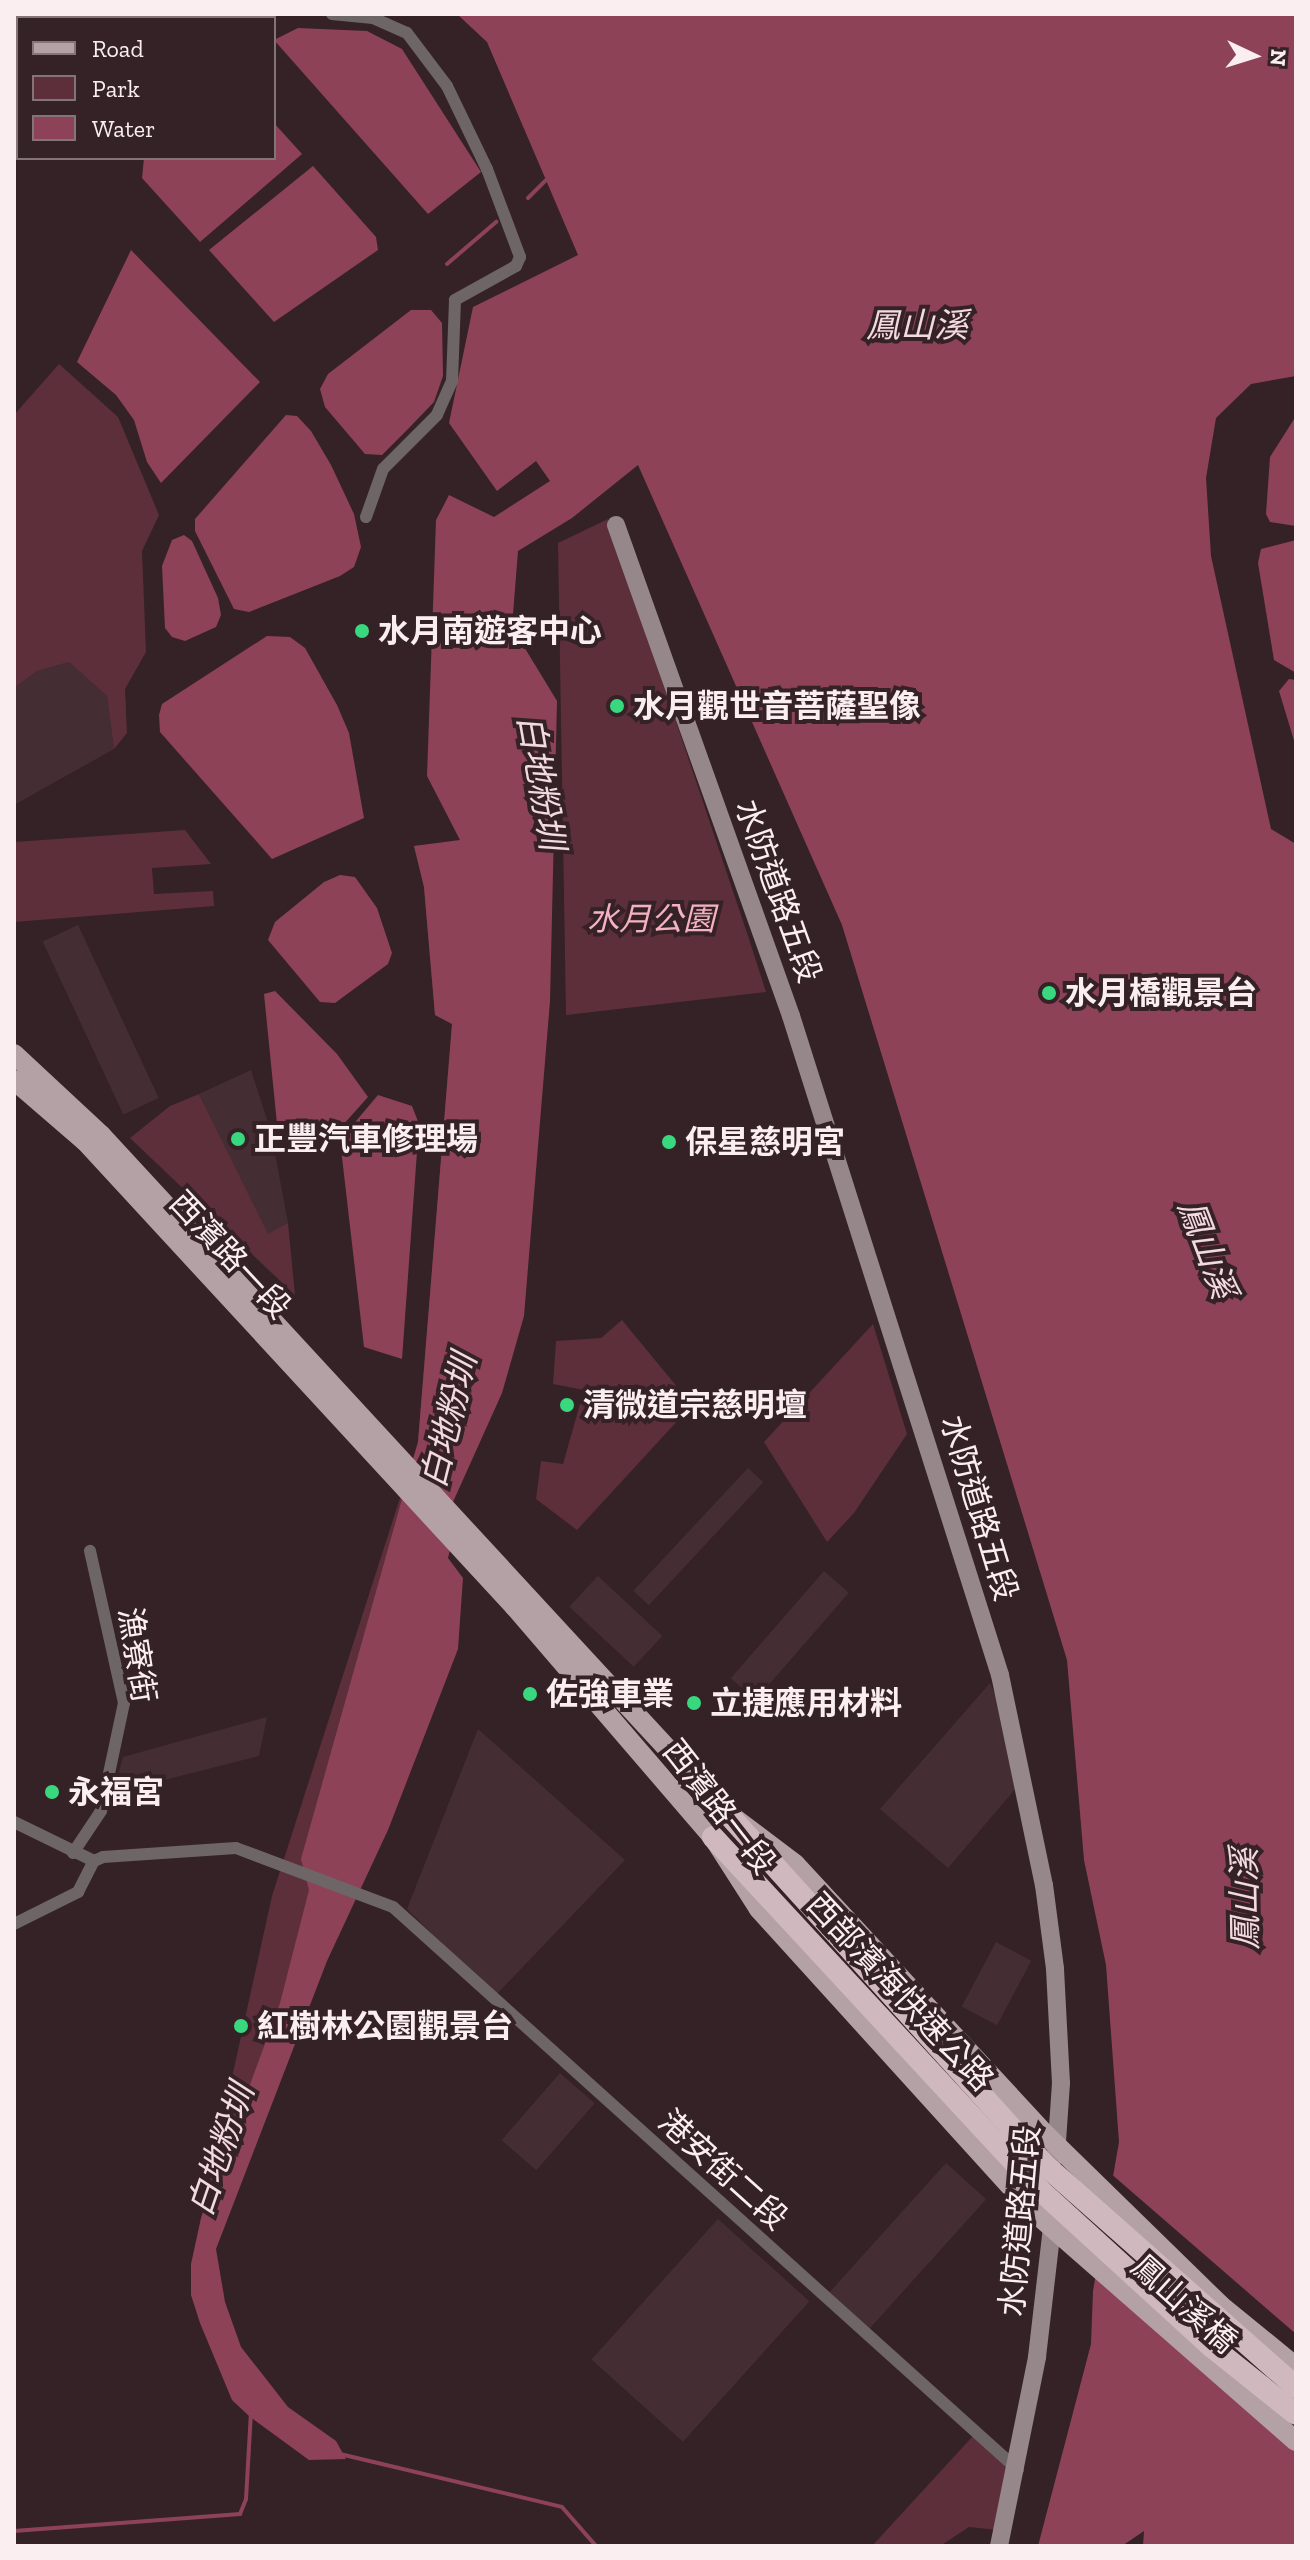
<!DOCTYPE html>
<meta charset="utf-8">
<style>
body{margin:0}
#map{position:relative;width:1310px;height:2560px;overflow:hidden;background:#342226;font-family:"Zilla Slab","Noto Sans TC",serif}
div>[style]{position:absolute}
.built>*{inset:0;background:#452e33;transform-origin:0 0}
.green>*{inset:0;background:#5d2f3b}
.water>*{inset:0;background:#8e4258}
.pier>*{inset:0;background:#342226}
.stream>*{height:4px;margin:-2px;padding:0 2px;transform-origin:2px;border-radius:2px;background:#8e4258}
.street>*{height:12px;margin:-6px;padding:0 6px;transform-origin:6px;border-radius:6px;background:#6e6567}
.secondary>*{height:18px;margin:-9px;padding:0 9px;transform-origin:9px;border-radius:9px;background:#96878a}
.primary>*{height:20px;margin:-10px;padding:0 10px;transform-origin:10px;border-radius:10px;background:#b4a1a5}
.highway>*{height:22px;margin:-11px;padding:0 11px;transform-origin:11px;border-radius:11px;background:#d0b9be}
.primary-bridge>*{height:20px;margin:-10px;padding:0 10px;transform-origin:10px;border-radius:10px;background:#b4a1a5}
.highway-bridge>*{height:22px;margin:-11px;padding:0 11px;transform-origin:11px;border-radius:11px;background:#d0b9be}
.dots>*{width:22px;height:22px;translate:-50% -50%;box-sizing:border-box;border:4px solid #342226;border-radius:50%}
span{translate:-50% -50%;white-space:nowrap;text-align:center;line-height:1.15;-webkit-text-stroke:8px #342226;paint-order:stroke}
.poi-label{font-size:32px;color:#faeef0;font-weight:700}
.left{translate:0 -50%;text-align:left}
.street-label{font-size:32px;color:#faeef0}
.park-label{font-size:32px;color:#f5b1c1;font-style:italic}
.water-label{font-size:34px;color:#f2dade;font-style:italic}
.frame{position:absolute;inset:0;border:16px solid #faeef0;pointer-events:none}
.legend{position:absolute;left:16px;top:16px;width:260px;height:144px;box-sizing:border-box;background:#342226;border:2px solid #837477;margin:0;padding:10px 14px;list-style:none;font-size:24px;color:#faeef0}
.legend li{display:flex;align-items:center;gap:16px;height:40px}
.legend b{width:40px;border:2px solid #837477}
.north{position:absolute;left:1214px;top:16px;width:80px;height:80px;-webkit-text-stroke:6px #342226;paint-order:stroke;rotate:94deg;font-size:22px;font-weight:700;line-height:32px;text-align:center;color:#faeef0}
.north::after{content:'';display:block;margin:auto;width:28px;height:36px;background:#faeef0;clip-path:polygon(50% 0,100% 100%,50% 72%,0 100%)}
</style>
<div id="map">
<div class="built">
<div style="clip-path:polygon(69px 662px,107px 696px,114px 749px,14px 805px,14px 688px,37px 671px)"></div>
<div style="left:78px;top:925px;width:191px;height:39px;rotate:65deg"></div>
<div style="clip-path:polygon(251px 1070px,271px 1132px,288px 1223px,268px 1235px,199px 1094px)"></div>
<div style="left:748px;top:1468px;width:21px;height:168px;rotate:43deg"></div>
<div style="left:824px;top:1571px;width:33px;height:142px;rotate:41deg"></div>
<div style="left:598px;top:1576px;width:88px;height:42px;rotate:43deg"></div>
<div style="clip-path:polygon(990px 1683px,1008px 1725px,1017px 1787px,948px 1868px,880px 1809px)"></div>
<div style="clip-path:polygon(267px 1717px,259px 1756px,113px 1793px,123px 1757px)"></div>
<div style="clip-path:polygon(478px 1729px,625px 1860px,495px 1996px,407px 1909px)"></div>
<div style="left:996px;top:1942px;width:40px;height:73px;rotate:28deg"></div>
<div style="left:560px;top:2073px;width:46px;height:89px;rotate:41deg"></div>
<div style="left:946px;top:2163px;width:54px;height:174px;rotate:42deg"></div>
<div style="left:718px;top:2219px;width:123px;height:189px;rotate:42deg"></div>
</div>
<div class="green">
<div style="clip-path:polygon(59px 364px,118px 417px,159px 515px,142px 551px,146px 652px,125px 689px,127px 733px,114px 749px,107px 696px,69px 662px,37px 671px,14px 688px,14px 415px)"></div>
<div style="clip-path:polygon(608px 519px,748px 936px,766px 992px,566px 1015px,558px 543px)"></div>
<div style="clip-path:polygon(185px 830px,211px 864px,152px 868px,154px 894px,213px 891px,214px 906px,14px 922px,14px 842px)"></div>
<div style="clip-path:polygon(461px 841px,428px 1619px,201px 2218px,272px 1896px,418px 1442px,452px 1024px,435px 1015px,424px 887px,414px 846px)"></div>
<div style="clip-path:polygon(199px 1094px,268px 1234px,288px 1223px,295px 1295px,130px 1138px,170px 1106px)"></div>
<div style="clip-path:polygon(622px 1320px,692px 1405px,577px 1530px,536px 1499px,541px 1461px,563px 1464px,584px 1390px,553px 1384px,556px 1341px,601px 1338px)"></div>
<div style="clip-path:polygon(873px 1324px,907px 1434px,854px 1513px,827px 1542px,764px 1442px)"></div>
<div style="clip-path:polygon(973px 2436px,994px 2451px,1017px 2453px,998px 2530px,969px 2527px,940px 2546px,872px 2546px)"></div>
</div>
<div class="water">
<div style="clip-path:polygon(457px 14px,1296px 14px,1296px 376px,1251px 384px,1216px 418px,1206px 478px,1211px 556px,1271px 829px,1296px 844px,1296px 2546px,1143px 2546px,1144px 2531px,1122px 2546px,1038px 2546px,1091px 2344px,1093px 2291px,1119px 2142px,1106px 1965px,1084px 1860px,1067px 1660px,842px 925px,638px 465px,572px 518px,518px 551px,512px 627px,557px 701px,550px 1001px,524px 1316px,502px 1393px,453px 1502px,458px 1517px,448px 1558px,463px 1578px,458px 1649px,388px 1830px,327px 1961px,216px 2249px,225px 2302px,241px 2347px,288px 2407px,336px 2441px,346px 2459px,309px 2460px,249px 2416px,232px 2400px,200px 2323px,191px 2295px,191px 2264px,201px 2218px,280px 2003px,309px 1890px,301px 1859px,418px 1442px,452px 1024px,435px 1015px,424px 887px,414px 846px,460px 840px,427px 776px,436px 520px,449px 495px,494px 517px,550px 481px,536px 461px,497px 491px,449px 423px,473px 307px,578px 255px,487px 42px)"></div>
<div style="clip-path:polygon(298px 28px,367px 31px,402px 49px,481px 172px,428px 214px,274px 40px)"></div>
<div style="clip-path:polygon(274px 123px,302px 154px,200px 242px,142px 178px,144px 158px,274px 158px)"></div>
<div style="clip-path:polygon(313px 166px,376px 237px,378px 250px,274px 322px,209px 250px)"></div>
<div style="clip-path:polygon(131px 250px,260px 382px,161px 483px,147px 462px,134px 420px,116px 395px,77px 362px)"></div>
<div style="clip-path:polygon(411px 310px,431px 310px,442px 323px,443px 376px,434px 402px,408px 429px,382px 455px,365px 454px,325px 407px,320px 389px,328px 374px)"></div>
<div style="clip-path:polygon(286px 415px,297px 416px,311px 431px,331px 465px,354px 514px,361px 547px,354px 567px,340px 576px,249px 612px,234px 609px,195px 531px,195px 519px)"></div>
<div style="clip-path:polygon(1296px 416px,1296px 526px,1270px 522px,1266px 514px,1270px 457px)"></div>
<div style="clip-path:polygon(184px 535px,192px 541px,218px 598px,221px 615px,216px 627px,185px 641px,172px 637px,165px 628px,162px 566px,172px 540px)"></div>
<div style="clip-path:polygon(1296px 540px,1296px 673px,1274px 660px,1258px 563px,1261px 549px)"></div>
<div style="clip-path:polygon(267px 636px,290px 637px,305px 648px,337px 705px,349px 733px,364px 818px,272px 859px,160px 732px,159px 715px,162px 704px)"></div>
<div style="clip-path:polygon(1289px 679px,1296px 680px,1296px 747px,1279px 691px)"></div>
<div style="clip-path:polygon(340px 875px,355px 877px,377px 908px,392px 953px,388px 964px,335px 1003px,320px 1002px,268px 940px,275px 922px,324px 882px)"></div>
<div style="clip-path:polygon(275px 991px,337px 1054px,368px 1097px,334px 1135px,278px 1134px,264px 994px)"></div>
<div style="clip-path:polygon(378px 1095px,412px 1106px,419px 1124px,402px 1359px,364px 1347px,340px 1140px)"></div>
</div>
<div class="pier">
<div style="clip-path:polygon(1109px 2172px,1296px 2334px,1296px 2451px,1091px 2274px)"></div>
</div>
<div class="stream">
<div style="left:528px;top:198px;width:25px;rotate:-45deg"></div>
<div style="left:447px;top:264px;width:65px;rotate:-40.6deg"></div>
<div style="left:340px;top:2454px;width:228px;rotate:13.4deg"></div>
<div style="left:562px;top:2507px;width:52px;rotate:48.9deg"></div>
<div style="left:14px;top:2531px;width:227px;rotate:-4.3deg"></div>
<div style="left:240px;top:2514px;width:16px;rotate:-68deg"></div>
<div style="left:246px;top:2499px;width:86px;rotate:-86.7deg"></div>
</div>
<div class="street">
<div style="left:332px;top:14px;width:41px;rotate:5.6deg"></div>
<div style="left:373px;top:18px;width:37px;rotate:24deg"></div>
<div style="left:407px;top:33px;width:66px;rotate:53deg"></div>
<div style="left:447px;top:86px;width:92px;rotate:64.3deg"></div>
<div style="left:487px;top:169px;width:94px;rotate:69.4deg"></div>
<div style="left:520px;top:257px;width:10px;rotate:114deg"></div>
<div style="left:516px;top:266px;width:70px;rotate:150.9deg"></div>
<div style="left:455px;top:300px;width:81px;rotate:92.1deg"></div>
<div style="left:452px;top:381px;width:37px;rotate:114deg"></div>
<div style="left:437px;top:415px;width:76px;rotate:135deg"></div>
<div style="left:383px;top:469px;width:51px;rotate:109.5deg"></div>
<div style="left:220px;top:18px;width:14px;rotate:-17deg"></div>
<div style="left:14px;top:144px;width:6px;rotate:-51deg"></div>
<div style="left:14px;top:1822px;width:89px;rotate:26deg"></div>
<div style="left:73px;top:1853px;width:50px;rotate:-56.3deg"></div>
<div style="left:101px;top:1811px;width:110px;rotate:-78deg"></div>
<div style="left:124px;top:1703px;width:156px;rotate:-102.6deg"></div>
<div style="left:14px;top:1924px;width:72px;rotate:-26.6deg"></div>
<div style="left:78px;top:1892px;width:35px;rotate:-63deg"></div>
<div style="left:94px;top:1861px;width:10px;rotate:-24deg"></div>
<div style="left:103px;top:1857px;width:133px;rotate:-3.9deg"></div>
<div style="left:236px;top:1848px;width:168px;rotate:20.6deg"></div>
<div style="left:393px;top:1907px;width:841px;rotate:42.01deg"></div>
</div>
<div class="secondary">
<div style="left:616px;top:525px;width:521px;rotate:70.38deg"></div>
<div style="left:791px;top:1016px;width:691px;rotate:72.4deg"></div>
<div style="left:1000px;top:1675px;width:215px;rotate:78.2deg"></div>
<div style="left:1044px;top:1885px;width:85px;rotate:82.5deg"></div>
<div style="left:1055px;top:1969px;width:114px;rotate:87deg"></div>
<div style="left:1061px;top:2083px;width:73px;rotate:93.9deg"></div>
<div style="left:999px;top:2546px;width:193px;rotate:-78.6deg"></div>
<div style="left:1037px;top:2357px;width:140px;rotate:-83.4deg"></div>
</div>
<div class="primary">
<div style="left:14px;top:1054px;width:119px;rotate:43deg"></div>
<div style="left:101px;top:1135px;width:921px;rotate:47.29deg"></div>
<div style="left:726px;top:1812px;width:86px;rotate:37deg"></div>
<div style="left:795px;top:1864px;width:371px;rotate:47.2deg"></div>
<div style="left:14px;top:1080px;width:94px;rotate:40.7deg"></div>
<div style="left:85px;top:1141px;width:633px;rotate:47.31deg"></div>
<div style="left:514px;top:1606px;width:305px;rotate:49.3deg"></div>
<div style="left:713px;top:1837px;width:85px;rotate:57.4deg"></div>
<div style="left:759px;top:1909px;width:408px;rotate:47.8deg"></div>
</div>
<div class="highway">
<div style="left:726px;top:1812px;width:477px;rotate:47.9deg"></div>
<div style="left:713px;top:1837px;width:481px;rotate:47.2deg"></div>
</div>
<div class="primary-bridge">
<div style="left:1047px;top:2136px;width:242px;rotate:44.3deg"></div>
<div style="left:1220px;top:2305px;width:98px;rotate:39.2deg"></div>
<div style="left:1033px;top:2211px;width:349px;rotate:41.2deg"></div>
</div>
<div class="highway-bridge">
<div style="left:1046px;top:2166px;width:334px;rotate:41.5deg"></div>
<div style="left:1040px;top:2190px;width:233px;rotate:42.4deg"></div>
<div style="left:1212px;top:2347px;width:107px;rotate:38.6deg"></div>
</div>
<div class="dots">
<div style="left:362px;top:631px;background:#39d87f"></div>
<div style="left:617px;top:706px;background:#39d87f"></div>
<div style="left:1049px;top:993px;background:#39d87f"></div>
<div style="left:238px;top:1139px;background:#39d87f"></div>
<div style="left:669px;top:1142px;background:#39d87f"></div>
<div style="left:567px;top:1405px;background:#39d87f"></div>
<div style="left:530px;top:1694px;background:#39d87f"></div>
<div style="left:694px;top:1703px;background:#39d87f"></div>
<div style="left:52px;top:1792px;background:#39d87f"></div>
<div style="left:241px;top:2026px;background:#39d87f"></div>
</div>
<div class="poi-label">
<span class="left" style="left:378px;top:631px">水月南遊客中心</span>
<span class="left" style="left:633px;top:706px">水月觀世音菩薩聖像</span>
<span class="left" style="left:1065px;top:993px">水月橋觀景台</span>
<span class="left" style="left:254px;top:1139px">正豐汽車修理場</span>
<span class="left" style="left:685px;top:1142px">保星慈明宮</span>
<span class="left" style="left:583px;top:1405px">清微道宗慈明壇</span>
<span class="left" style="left:546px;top:1694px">佐強車業</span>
<span class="left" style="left:710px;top:1703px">立捷應用材料</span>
<span class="left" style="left:68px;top:1792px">永福宮</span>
<span class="left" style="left:257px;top:2026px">紅樹林公園觀景台</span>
</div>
<div class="street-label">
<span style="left:778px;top:891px;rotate:70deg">水防道路五段</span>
<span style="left:230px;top:1255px;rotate:47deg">西濱路一段</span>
<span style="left:979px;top:1508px;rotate:73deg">水防道路五段</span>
<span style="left:137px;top:1655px;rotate:81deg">漁寮街</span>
<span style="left:719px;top:1807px;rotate:52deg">西濱路一段</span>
<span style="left:900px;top:1992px;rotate:47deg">西部濱海快速公路</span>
<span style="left:723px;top:2170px;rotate:42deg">港安街二段</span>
<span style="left:1020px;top:2221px;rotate:-85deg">水防道路五段</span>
<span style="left:1184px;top:2304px;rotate:42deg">鳳山溪橋</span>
</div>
<div class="park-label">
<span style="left:651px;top:919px">水月公園</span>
</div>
<div class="water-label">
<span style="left:917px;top:326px">鳳山溪</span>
<span style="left:541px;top:782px;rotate:80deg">白地粉圳</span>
<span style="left:1207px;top:1249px;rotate:69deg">鳳山溪</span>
<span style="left:449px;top:1421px;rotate:-76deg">白地粉圳</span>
<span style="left:1245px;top:1899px;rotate:-91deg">鳳山溪</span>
<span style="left:221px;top:2150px;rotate:-71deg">白地粉圳</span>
</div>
<div class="frame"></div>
<ul class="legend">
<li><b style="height:10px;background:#b4a1a5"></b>Road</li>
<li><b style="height:22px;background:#5d2f3b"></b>Park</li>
<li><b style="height:22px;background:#8e4258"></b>Water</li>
</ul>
<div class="north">N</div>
</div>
